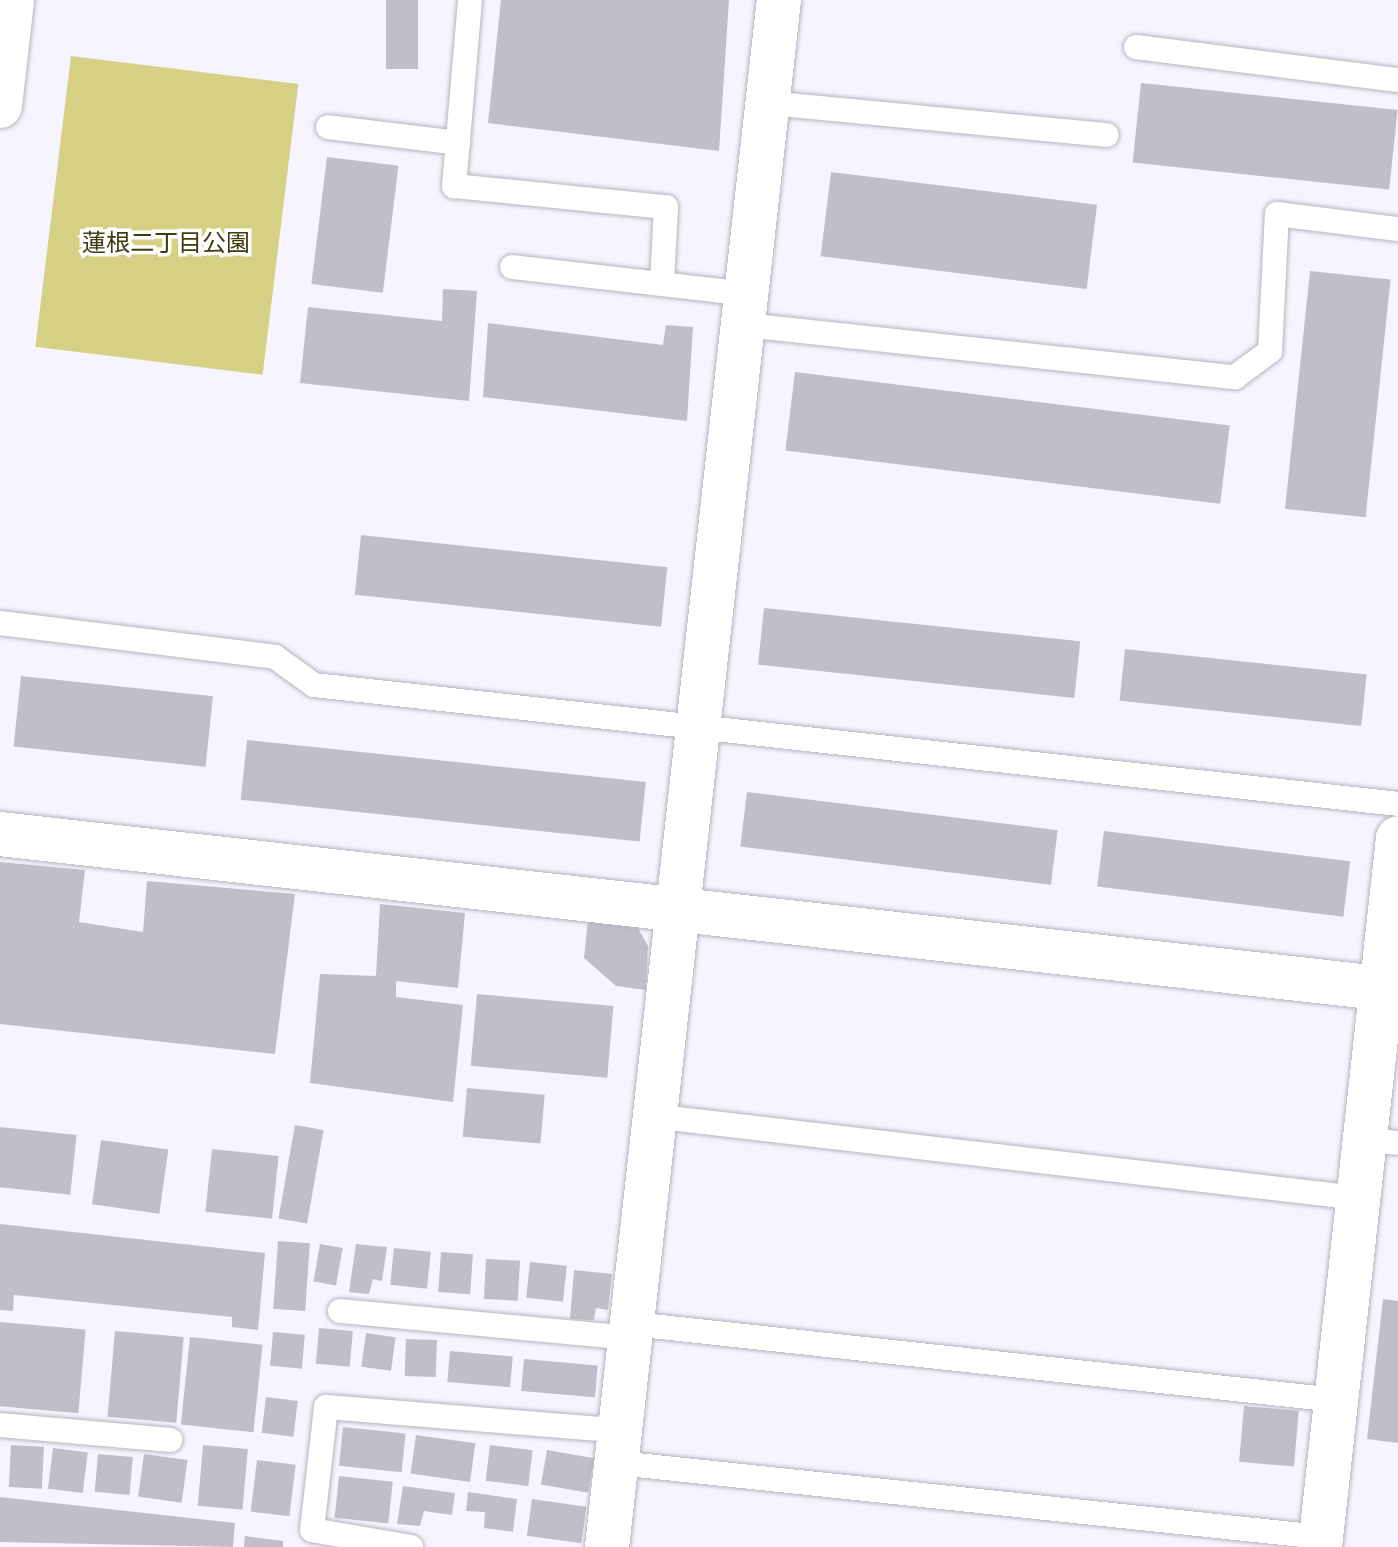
<!DOCTYPE html>
<meta charset="utf-8">
<style>
body{margin:0}
#map{position:relative;width:1398px;height:1547px;overflow:hidden;background:#f6f5ff;font-family:"PT Sans","Noto Sans JP",sans-serif}
div>[style]{position:absolute}
.green>*{inset:0;background:#d5d084;transform-origin:0 0}
.building>*{inset:0;background:#c0bfc9;transform-origin:0 0}
.roads{filter:drop-shadow(0 0 2px #b5b5be) drop-shadow(0 0 2px #b5b5be)}
.lane>*{height:24px;margin:-12px;padding:0 12px;transform-origin:12px;border-radius:12px;background:#fff}
.street>*{height:44px;margin:-22px;padding:0 22px;transform-origin:22px;border-radius:22px;background:#fff}
.secondary>*{height:44px;margin:-22px;padding:0 22px;transform-origin:22px;border-radius:22px;background:#fff}
span{translate:-50% -50%;white-space:nowrap;text-align:center;line-height:1.15;-webkit-text-stroke:7px #fff;paint-order:stroke}
.park-label{font-size:24px;color:#3e3b0f}
</style>
<div id="map">
<div class="green">
<div style="left:71px;top:56px;width:229px;height:293px;rotate:7deg"></div>
</div>
<div class="building">
<div style="left:386px;top:0;width:32px;height:69px"></div>
<div style="clip-path:polygon(501px 0,729px 0,719px 151px,488px 123px)"></div>
<div style="left:1141px;top:83px;width:258px;height:80px;rotate:6deg"></div>
<div style="left:327px;top:157px;width:72px;height:128px;rotate:7deg"></div>
<div style="left:831px;top:172px;width:268px;height:85px;rotate:7deg"></div>
<div style="left:1310px;top:271px;width:81px;height:239px;rotate:6deg"></div>
<div style="clip-path:polygon(443px 289px,477px 291px,469px 401px,300px 383px,308px 307px,442px 321px)"></div>
<div style="clip-path:polygon(488px 323px,663px 345px,666px 325px,693px 327px,687px 421px,483px 397px)"></div>
<div style="left:795px;top:372px;width:438px;height:79px;rotate:7deg"></div>
<div style="left:361px;top:535px;width:308px;height:60px;rotate:6deg"></div>
<div style="left:764px;top:608px;width:318px;height:57px;rotate:6deg"></div>
<div style="left:1125px;top:649px;width:243px;height:52px;rotate:6deg"></div>
<div style="left:21px;top:676px;width:193px;height:71px;rotate:6deg"></div>
<div style="left:247px;top:740px;width:401px;height:60px;rotate:6deg"></div>
<div style="left:747px;top:792px;width:313px;height:55px;rotate:7deg"></div>
<div style="left:1104px;top:831px;width:248px;height:56px;rotate:7deg"></div>
<div style="clip-path:polygon(0 862px,85px 870px,79px 922px,143px 932px,147px 881px,295px 894px,275px 1054px,0 1024px)"></div>
<div style="clip-path:polygon(380px 904px,465px 913px,458px 988px,396px 981px,396px 997px,463px 1005px,453px 1102px,310px 1083px,320px 974px,376px 976px)"></div>
<div style="clip-path:polygon(588px 920px,635px 923px,648px 946px,646px 990px,616px 986px,584px 958px)"></div>
<div style="left:477px;top:994px;width:137px;height:72px;rotate:5deg"></div>
<div style="left:467px;top:1088px;width:78px;height:49px;rotate:5deg"></div>
<div style="left:295px;top:1125px;width:29px;height:95px;rotate:10deg"></div>
<div style="left:0;top:1127px;width:77px;height:60px;rotate:6deg"></div>
<div style="left:101px;top:1140px;width:68px;height:65px;rotate:8deg"></div>
<div style="left:212px;top:1149px;width:67px;height:63px;rotate:6deg"></div>
<div style="clip-path:polygon(0 1224px,265px 1253px,258px 1330px,232px 1327px,232px 1317px,14px 1295px,13px 1311px,0 1310px)"></div>
<div style="left:278px;top:1241px;width:32px;height:68px;rotate:4deg"></div>
<div style="left:320px;top:1244px;width:23px;height:38px;rotate:10deg"></div>
<div style="clip-path:polygon(356px 1244px,387px 1247px,382px 1281px,373px 1279px,369px 1294px,349px 1292px)"></div>
<div style="left:394px;top:1248px;width:37px;height:37px;rotate:6deg"></div>
<div style="left:441px;top:1252px;width:32px;height:40px;rotate:4deg"></div>
<div style="left:486px;top:1259px;width:34px;height:40px;rotate:3deg"></div>
<div style="left:530px;top:1262px;width:37px;height:36px;rotate:6deg"></div>
<div style="clip-path:polygon(574px 1270px,612px 1274px,608px 1310px,596px 1308px,594px 1320px,570px 1319px)"></div>
<div style="clip-path:polygon(1383px 1299px,1398px 1301px,1398px 1443px,1367px 1439px)"></div>
<div style="left:0;top:1322px;width:86px;height:84px;rotate:5deg"></div>
<div style="left:319px;top:1328px;width:34px;height:36px;rotate:5deg"></div>
<div style="left:115px;top:1331px;width:69px;height:86px;rotate:5deg"></div>
<div style="left:273px;top:1332px;width:32px;height:34px;rotate:5deg"></div>
<div style="left:366px;top:1333px;width:30px;height:34px;rotate:8deg"></div>
<div style="left:190px;top:1337px;width:73px;height:88px;rotate:6deg"></div>
<div style="left:406px;top:1339px;width:31px;height:37px;rotate:2deg"></div>
<div style="left:450px;top:1351px;width:63px;height:31px;rotate:5deg"></div>
<div style="left:524px;top:1359px;width:74px;height:32px;rotate:5deg"></div>
<div style="left:266px;top:1397px;width:32px;height:36px;rotate:7deg"></div>
<div style="left:1244px;top:1406px;width:55px;height:56px;rotate:5deg"></div>
<div style="left:343px;top:1427px;width:63px;height:39px;rotate:6deg"></div>
<div style="left:416px;top:1435px;width:60px;height:39px;rotate:8deg"></div>
<div style="left:11px;top:1445px;width:33px;height:42px;rotate:3deg"></div>
<div style="left:203px;top:1445px;width:45px;height:61px;rotate:5deg"></div>
<div style="left:490px;top:1445px;width:43px;height:36px;rotate:7deg"></div>
<div style="left:53px;top:1448px;width:35px;height:41px;rotate:7deg"></div>
<div style="left:547px;top:1450px;width:48px;height:35px;rotate:10deg"></div>
<div style="left:98px;top:1454px;width:35px;height:38px;rotate:5deg"></div>
<div style="left:144px;top:1454px;width:44px;height:43px;rotate:8deg"></div>
<div style="left:257px;top:1460px;width:39px;height:52px;rotate:7deg"></div>
<div style="left:339px;top:1476px;width:54px;height:42px;rotate:6deg"></div>
<div style="clip-path:polygon(403px 1486px,455px 1493px,452px 1515px,424px 1511px,420px 1526px,397px 1524px)"></div>
<div style="clip-path:polygon(468px 1492px,517px 1499px,513px 1532px,484px 1528px,485px 1512px,466px 1511px)"></div>
<div style="clip-path:polygon(0 1497px,235px 1523px,233px 1547px,0 1542px)"></div>
<div style="left:532px;top:1499px;width:55px;height:37px;rotate:8deg"></div>
<div style="clip-path:polygon(245px 1536px,283px 1541px,283px 1547px,244px 1547px)"></div>
</div>
<div class="roads">
<div class="lane">
<div style="left:470px;top:0;width:187px;rotate:94.9deg"></div>
<div style="left:454px;top:186px;width:213px;rotate:5.7deg"></div>
<div style="left:666px;top:207px;width:77px;rotate:93deg"></div>
<div style="left:1136px;top:47px;width:264px;rotate:7.2deg"></div>
<div style="left:768px;top:103px;width:340px;rotate:5.4deg"></div>
<div style="left:328px;top:127px;width:131px;rotate:7deg"></div>
<div style="left:512px;top:267px;width:238px;rotate:6.5deg"></div>
<div style="left:745px;top:325px;width:493px;rotate:6.1deg"></div>
<div style="left:1235px;top:377px;width:44px;rotate:-36.6deg"></div>
<div style="left:1270px;top:351px;width:137px;rotate:-87.1deg"></div>
<div style="left:1277px;top:214px;width:122px;rotate:7.1deg"></div>
<div style="left:0;top:623px;width:277px;rotate:7deg"></div>
<div style="left:275px;top:657px;width:48px;rotate:35.7deg"></div>
<div style="left:314px;top:685px;width:1091px;rotate:6.26deg"></div>
<div style="left:652px;top:1116px;width:712px;rotate:6.62deg"></div>
<div style="left:1365px;top:1140px;width:33px;rotate:5deg"></div>
<div style="left:340px;top:1311px;width:291px;rotate:5.3deg"></div>
<div style="left:633px;top:1324px;width:707px;rotate:6.17deg"></div>
<div style="left:0;top:1425px;width:171px;rotate:5deg"></div>
<div style="left:618px;top:1463px;width:707px;rotate:6.01deg"></div>
<div style="left:411px;top:1547px;width:100px;rotate:-170.3deg"></div>
<div style="left:312px;top:1530px;width:124px;rotate:-83.5deg"></div>
<div style="left:326px;top:1407px;width:297px;rotate:4.6deg"></div>
</div>
<div class="street">
<div style="left:0;top:834px;width:1407px;rotate:6.37deg"></div>
<div style="left:607px;top:1547px;width:1557px;rotate:-83.66deg"></div>
</div>
<div class="secondary">
<div style="left:0;top:106px;width:107px;rotate:-83.5deg"></div>
<div style="left:1320px;top:1547px;width:713px;rotate:-83.72deg"></div>
</div>
</div>
<div class="park-label">
<span style="left:166px;top:243px">蓮根二丁目公園</span>
</div>
</div>
